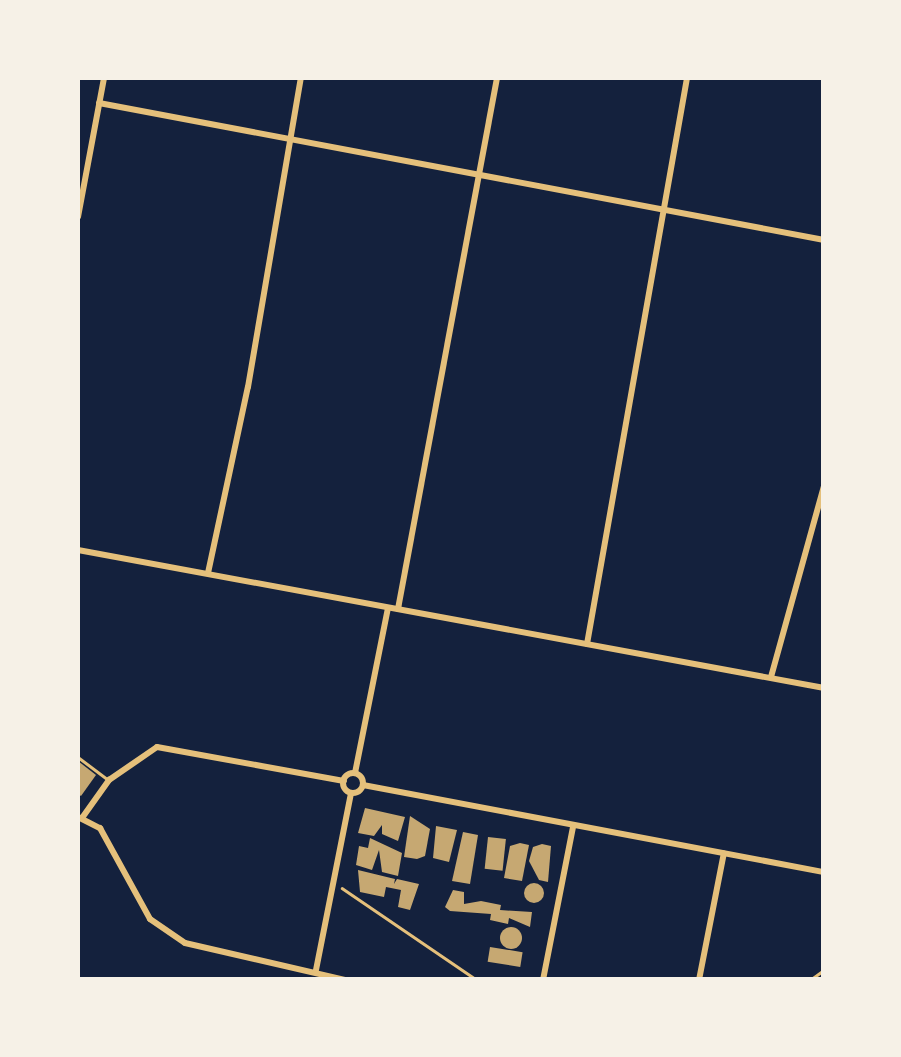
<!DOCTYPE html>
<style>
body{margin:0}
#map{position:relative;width:901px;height:1057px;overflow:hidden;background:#14213d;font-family:"Open Sans",sans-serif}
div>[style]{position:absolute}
.building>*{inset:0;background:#c6a872;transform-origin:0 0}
.round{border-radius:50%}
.path>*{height:2.5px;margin:-1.25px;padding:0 1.25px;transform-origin:1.25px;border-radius:1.25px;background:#e5c07b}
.service>*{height:2.5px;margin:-1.25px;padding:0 1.25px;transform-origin:1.25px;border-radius:1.25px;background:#e5c07b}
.minor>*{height:6px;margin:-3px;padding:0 3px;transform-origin:3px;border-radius:3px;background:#e5c07b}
.minor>.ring{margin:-3px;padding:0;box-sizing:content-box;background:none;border:6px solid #e5c07b;border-radius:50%}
span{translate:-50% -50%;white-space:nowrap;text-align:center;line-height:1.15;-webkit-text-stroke:8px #f6f1e7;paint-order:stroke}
.frame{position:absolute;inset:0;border:80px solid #f6f1e7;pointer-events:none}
</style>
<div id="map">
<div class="building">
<div style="clip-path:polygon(78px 761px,96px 775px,81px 796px,78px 794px)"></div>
<div style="clip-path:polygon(365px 808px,405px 817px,398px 841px,382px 834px,382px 825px,374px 836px,358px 833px)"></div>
<div style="clip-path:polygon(410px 816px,430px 829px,425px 856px,417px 859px,404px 857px)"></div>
<div style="clip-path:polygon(436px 826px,457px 830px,449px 862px,433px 858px)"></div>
<div style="clip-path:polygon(463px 832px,478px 835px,470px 884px,452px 881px)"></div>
<div style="left:488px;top:837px;width:18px;height:32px;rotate:6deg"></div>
<div style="clip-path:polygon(370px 838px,402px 853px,398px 876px,382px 872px,379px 850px,372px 870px,356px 865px,359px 846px,368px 848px)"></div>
<div style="clip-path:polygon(520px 843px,529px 845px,522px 881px,504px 878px,510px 846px)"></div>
<div style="clip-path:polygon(542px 844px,551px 846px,548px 882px,539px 880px,529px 861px,533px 847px)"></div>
<div style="clip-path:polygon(358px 870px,395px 879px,394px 884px,397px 879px,419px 884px,410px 910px,398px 907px,401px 890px,386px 887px,384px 897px,360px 892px)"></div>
<div class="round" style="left:524px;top:883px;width:20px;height:20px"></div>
<div style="clip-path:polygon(453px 890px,464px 892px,464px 904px,481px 901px,501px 905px,500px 910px,532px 912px,530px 927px,509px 918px,508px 924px,490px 920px,491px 914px,450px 911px,445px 907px)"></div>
<div class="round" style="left:500px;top:927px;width:22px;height:22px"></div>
<div style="left:490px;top:947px;width:33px;height:15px;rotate:9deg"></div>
</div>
<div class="path">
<div style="left:342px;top:888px;width:163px;rotate:34.3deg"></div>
<div style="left:810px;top:980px;width:17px;rotate:-36deg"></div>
</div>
<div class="service">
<div style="left:78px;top:757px;width:39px;rotate:37deg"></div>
</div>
<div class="minor">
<div style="left:99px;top:103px;width:738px;rotate:10.7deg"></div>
<div style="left:78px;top:217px;width:141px;rotate:-79.4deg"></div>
<div style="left:78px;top:550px;width:759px;rotate:10.48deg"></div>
<div style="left:208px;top:573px;width:190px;rotate:-77.9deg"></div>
<div style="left:248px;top:387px;width:314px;rotate:-80.3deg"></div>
<div style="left:398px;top:609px;width:540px;rotate:-79.44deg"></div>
<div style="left:587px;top:644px;width:575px;rotate:-79.98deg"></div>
<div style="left:771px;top:677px;width:198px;rotate:-74.5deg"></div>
<div style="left:355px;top:773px;width:168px;rotate:-78.7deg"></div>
<div class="ring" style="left:343px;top:773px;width:14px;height:14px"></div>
<div style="left:363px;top:785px;width:469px;rotate:10.7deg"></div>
<div style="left:78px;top:817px;width:25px;rotate:27deg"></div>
<div style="left:100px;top:828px;width:104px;rotate:61.2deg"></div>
<div style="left:150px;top:919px;width:42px;rotate:34.4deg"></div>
<div style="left:185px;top:943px;width:164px;rotate:13deg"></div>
<div style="left:82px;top:818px;width:47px;rotate:-54.6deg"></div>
<div style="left:109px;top:780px;width:58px;rotate:-34.5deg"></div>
<div style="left:157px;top:747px;width:190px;rotate:10.3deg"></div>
<div style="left:316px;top:970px;width:180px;rotate:-78.8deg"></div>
<div style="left:543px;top:980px;width:156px;rotate:-78.9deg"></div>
<div style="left:699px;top:980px;width:129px;rotate:-78.9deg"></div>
</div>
<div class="frame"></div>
</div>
